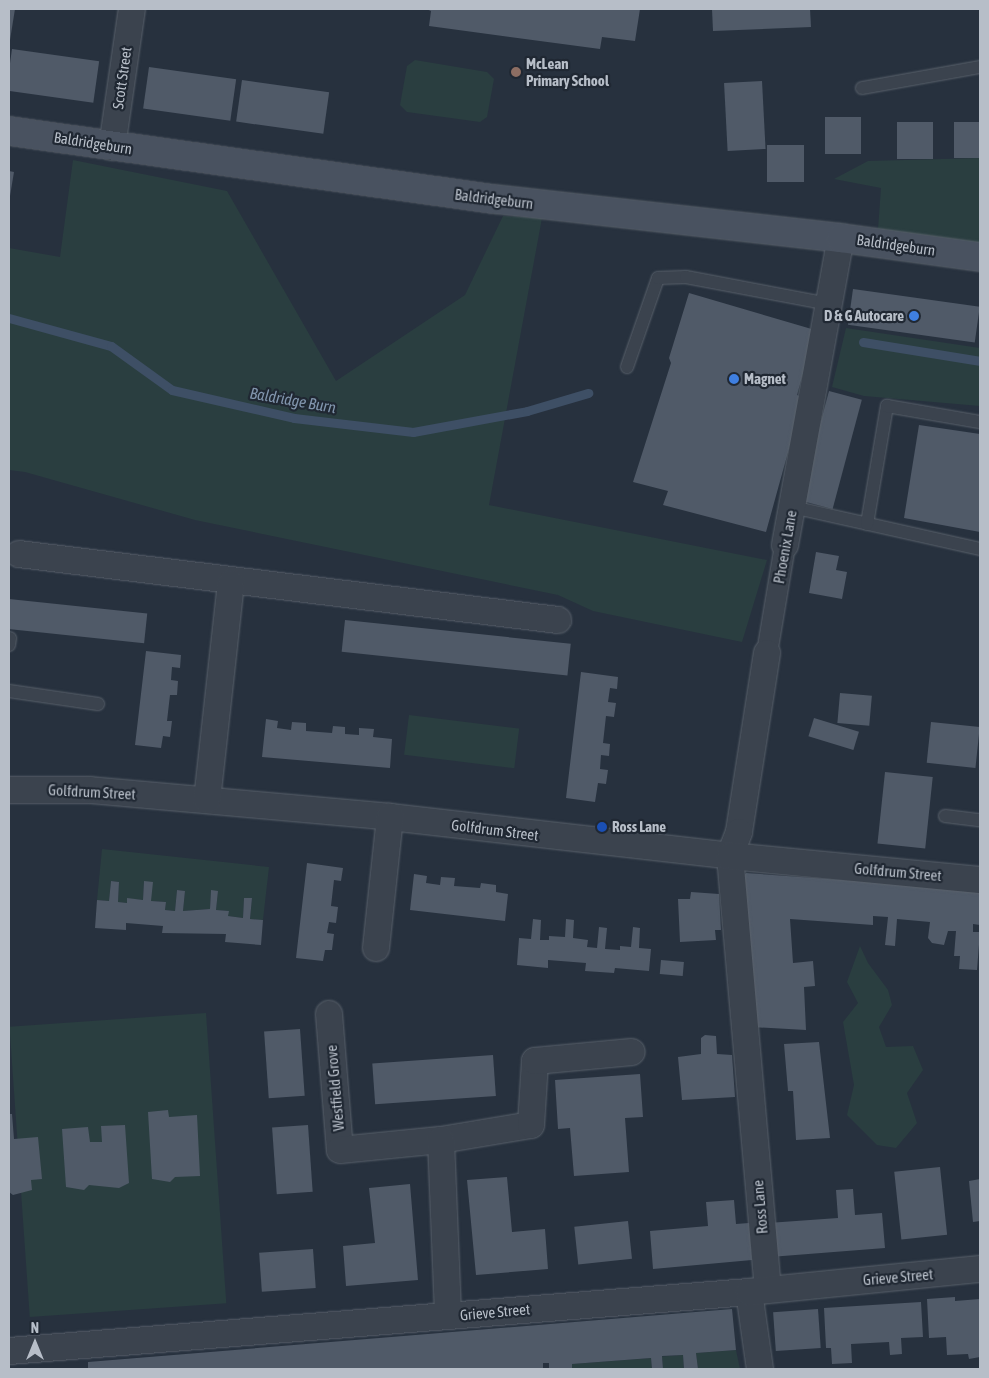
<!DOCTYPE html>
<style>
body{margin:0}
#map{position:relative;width:989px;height:1378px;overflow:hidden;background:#27313e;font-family:"Asap Condensed",sans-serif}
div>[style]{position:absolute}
.green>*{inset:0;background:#2a3e40;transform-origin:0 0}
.stream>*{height:9px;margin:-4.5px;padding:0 4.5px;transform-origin:4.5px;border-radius:4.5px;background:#3e4f65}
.building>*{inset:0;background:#505a68;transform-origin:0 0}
.roads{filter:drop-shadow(0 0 1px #59616b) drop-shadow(0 0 1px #59616b)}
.service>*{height:12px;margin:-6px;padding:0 6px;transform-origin:6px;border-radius:6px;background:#3b434e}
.pedestrian>*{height:20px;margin:-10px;padding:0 10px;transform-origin:10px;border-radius:10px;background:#3b434e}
.minor>*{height:26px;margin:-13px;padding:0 13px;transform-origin:13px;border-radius:13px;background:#3b434e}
.secondary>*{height:28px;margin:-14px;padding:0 14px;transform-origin:14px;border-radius:14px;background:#495260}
.dots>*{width:14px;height:14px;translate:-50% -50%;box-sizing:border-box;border:2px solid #202833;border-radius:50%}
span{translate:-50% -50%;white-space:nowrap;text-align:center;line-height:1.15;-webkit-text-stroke:4.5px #202833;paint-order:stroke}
.poi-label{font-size:15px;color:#b7bec8;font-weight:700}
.left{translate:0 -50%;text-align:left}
.right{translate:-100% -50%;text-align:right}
.street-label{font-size:15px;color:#b7bec8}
.water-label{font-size:16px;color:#8195ad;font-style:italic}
.frame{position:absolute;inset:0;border:10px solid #b7bec8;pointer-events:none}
.north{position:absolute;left:10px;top:1318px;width:50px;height:50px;-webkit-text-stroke:4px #202833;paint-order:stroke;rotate:0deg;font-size:14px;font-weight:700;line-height:20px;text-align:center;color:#b7bec8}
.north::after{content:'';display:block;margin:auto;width:18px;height:22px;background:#b7bec8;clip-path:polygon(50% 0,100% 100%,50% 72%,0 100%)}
</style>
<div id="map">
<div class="green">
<div style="clip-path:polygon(415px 60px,487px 72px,494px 79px,487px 117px,480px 122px,407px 112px,400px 105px,407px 66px)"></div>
<div style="clip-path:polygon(980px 158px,980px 257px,877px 243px,881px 188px,834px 179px,868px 161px)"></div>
<div style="clip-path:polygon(73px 160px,227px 191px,336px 381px,465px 295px,503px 216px,542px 218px,489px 505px,767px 560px,742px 642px,593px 611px,558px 595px,195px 520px,25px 472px,9px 470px,9px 248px,60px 257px)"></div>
<div style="clip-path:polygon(846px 328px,980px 348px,980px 406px,864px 396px,832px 387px)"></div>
<div style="left:409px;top:715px;width:111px;height:40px;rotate:7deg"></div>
<div style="clip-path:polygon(102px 849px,269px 867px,263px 920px,250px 919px,252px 898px,244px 898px,243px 918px,228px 916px,228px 911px,216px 910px,218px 891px,211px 891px,210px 909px,183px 911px,185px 891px,177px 890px,175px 911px,165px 910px,166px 902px,151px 901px,144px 881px,143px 900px,128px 899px,127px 903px,118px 902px,119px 882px,111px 881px,109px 901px,97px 900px)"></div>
<div style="clip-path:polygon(860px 946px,868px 963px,888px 990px,892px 1005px,879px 1027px,886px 1047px,913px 1046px,923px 1070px,907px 1093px,917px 1123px,896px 1148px,877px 1145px,847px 1115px,854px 1085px,843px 1022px,858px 1003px,847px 982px)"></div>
<div style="left:206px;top:1013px;width:291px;height:197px;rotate:86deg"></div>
<div style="clip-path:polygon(736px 1350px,740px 1369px,698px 1369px,696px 1353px)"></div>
<div style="left:683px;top:1355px;width:14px;height:21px;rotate:86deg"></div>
<div style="clip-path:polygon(651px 1358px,652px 1369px,572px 1369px,572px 1364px)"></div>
</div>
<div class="stream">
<div style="left:9px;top:318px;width:106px;rotate:15.4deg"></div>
<div style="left:111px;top:346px;width:75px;rotate:35.8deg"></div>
<div style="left:172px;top:390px;width:125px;rotate:12.9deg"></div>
<div style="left:294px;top:418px;width:120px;rotate:6.7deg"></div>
<div style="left:413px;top:432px;width:116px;rotate:-10.4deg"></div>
<div style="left:527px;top:411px;width:64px;rotate:-16.4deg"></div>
<div style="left:863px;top:342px;width:119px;rotate:9.2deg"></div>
</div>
<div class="building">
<div style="clip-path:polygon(9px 9px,15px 9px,10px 40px,9px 40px)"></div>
<div style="clip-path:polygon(426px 9px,640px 9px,635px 41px,602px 37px,600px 49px,429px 26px,431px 11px)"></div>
<div style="clip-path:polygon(712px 9px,810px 9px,811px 27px,713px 31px)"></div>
<div style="left:12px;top:49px;width:88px;height:42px;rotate:8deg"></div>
<div style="left:149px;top:67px;width:88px;height:42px;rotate:8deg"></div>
<div style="left:242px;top:80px;width:88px;height:42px;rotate:8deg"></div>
<div style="left:762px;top:81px;width:68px;height:38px;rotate:87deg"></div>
<div style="left:825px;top:117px;width:36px;height:37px"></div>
<div style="left:933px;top:122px;width:37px;height:36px;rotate:90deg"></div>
<div style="left:954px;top:122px;width:26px;height:36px"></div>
<div style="left:804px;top:145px;width:37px;height:37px;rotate:90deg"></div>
<div style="clip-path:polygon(9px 171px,14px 172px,10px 196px,9px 196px)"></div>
<div style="left:853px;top:289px;width:128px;height:36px;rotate:8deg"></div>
<div style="clip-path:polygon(689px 293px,815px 330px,797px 395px,803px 398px,766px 532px,663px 505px,668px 491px,633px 482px,671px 363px,669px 358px)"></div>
<div style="left:829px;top:391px;width:34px;height:113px;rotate:15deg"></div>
<div style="clip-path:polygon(919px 425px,980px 434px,980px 532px,904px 518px)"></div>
<div style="clip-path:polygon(816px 552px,839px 556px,836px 570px,847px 572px,842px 599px,809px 593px)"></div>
<div style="left:9px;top:599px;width:139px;height:30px;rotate:6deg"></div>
<div style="left:345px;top:620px;width:227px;height:32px;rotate:6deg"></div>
<div style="clip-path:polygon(146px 651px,181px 655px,180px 668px,172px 667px,171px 680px,178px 681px,177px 695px,170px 695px,167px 721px,172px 721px,170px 737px,163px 736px,161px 748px,135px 745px)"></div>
<div style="clip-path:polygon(581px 672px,618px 677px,617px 689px,610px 688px,608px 702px,616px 703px,614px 717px,606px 716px,603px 743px,610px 744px,609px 756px,601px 755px,600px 769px,608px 770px,606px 784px,598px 783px,595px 802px,566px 798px)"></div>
<div style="left:840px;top:693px;width:32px;height:30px;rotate:5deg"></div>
<div style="left:814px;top:718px;width:47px;height:19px;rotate:17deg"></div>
<div style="clip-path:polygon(266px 719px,278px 721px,277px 728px,291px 730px,292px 722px,306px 723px,306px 731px,332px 733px,333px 726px,345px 727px,345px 734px,359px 735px,359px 728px,374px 729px,373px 737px,392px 739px,390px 768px,262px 757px)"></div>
<div style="left:931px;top:722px;width:49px;height:41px;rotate:6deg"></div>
<div style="left:885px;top:772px;width:48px;height:72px;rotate:6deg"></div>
<div style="clip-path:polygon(307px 863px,343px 868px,341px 881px,334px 880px,331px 906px,338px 907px,336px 923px,329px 922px,327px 933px,334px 934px,332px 950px,325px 950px,323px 961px,296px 958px)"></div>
<div style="clip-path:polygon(746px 873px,980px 890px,980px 925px,973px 924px,973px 932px,980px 932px,977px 970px,959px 969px,960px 956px,954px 956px,956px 931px,948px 931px,944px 945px,932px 943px,928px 938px,930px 922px,897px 919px,895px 946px,885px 945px,888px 917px,873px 916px,873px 925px,790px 919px,793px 963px,813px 961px,815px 986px,804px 987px,806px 1030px,751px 1027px,740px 880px)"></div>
<div style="clip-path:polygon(414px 874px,427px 876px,426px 883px,440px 885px,441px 877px,455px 878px,454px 886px,480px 888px,481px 883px,496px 885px,496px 892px,508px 894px,505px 921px,410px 910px)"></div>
<div style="clip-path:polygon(111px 881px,119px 882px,118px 902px,127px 903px,127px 898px,143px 900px,144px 881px,153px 882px,151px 901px,166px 902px,165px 910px,175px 911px,177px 890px,185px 891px,183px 911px,210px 909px,211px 890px,218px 891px,216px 910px,229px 911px,228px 916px,243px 918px,244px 898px,252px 898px,250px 919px,263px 920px,261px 945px,225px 942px,226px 934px,162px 933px,163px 926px,126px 923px,126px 930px,95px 928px,97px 900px,109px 901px)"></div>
<div style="clip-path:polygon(691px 892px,719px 894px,721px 930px,715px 930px,716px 940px,680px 942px,678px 899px,690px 899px)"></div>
<div style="clip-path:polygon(533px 919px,541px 920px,540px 940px,549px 940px,549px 936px,565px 937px,566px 919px,574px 920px,573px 938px,588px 940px,587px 947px,597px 948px,599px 927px,607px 928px,605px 949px,620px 950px,620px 946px,631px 947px,633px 927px,640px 928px,639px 948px,651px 949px,649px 971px,615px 968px,614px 973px,585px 971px,586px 963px,548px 960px,548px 968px,517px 965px,519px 938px,531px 939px)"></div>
<div style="left:661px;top:960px;width:23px;height:14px;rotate:5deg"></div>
<div style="left:300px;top:1029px;width:67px;height:36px;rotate:86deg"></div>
<div style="clip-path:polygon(705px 1035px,716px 1036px,717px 1054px,732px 1055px,735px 1097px,682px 1100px,678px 1057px,701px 1054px,701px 1038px)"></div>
<div style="clip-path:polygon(819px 1042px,830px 1138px,796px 1140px,793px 1091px,788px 1091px,784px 1044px)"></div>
<div style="left:493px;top:1055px;width:41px;height:121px;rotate:86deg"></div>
<div style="clip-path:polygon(640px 1074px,643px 1117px,625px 1118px,629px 1172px,574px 1176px,570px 1128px,558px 1129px,555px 1080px)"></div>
<div style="clip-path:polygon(168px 1110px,169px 1117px,197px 1115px,200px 1176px,175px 1177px,170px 1182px,152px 1179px,148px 1112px)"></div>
<div style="clip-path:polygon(9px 1114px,12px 1114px,14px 1139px,38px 1137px,42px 1179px,31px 1180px,32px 1190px,13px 1195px,9px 1192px)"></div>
<div style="clip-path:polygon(125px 1125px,129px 1183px,119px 1188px,89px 1185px,84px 1190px,66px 1187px,62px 1129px,88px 1127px,90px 1142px,102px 1142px,101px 1126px)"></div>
<div style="left:308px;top:1125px;width:67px;height:36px;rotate:86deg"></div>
<div style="left:940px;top:1167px;width:68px;height:46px;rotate:84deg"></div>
<div style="clip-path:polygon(507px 1177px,512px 1232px,545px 1229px,548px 1269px,476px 1275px,467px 1180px)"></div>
<div style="clip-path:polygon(980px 1179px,980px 1221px,973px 1222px,969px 1181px)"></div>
<div style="clip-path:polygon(410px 1184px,418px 1280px,346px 1286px,343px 1246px,375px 1243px,369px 1188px)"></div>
<div style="clip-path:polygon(853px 1189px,855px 1215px,882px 1213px,885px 1248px,770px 1257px,768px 1223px,838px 1218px,836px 1190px)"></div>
<div style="clip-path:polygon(734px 1200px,736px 1224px,749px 1223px,752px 1260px,653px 1269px,650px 1231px,708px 1226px,706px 1202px)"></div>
<div style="left:628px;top:1221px;width:38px;height:54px;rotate:84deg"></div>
<div style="left:313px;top:1249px;width:39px;height:54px;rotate:86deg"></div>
<div style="clip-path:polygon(955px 1297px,955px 1301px,980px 1299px,980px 1357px,969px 1359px,968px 1354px,947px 1355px,946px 1337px,929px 1338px,927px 1299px)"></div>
<div style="clip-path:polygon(921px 1302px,923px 1337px,901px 1338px,902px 1354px,890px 1355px,889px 1342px,851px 1344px,852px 1363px,832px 1364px,831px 1348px,826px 1348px,824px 1308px)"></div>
<div style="clip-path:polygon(732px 1309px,736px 1350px,696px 1353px,698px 1369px,684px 1369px,683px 1355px,662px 1356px,663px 1369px,652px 1369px,651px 1358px,572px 1364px,572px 1369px,549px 1369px,549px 1363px,543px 1363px,543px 1369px,88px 1369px,88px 1362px)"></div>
<div style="left:818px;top:1309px;width:39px;height:45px;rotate:86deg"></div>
</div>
<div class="roads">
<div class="service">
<div style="left:862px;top:88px;width:120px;rotate:-10.1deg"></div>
<div style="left:627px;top:367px;width:94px;rotate:-70.8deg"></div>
<div style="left:658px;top:278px;width:28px;rotate:-2deg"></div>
<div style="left:686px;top:277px;width:146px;rotate:10.7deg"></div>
<div style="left:792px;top:507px;width:193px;rotate:12.6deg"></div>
<div style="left:867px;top:524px;width:120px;rotate:-80.4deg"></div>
<div style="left:887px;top:406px;width:94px;rotate:9.8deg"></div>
<div style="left:9px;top:645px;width:7px;rotate:-82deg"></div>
<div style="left:9px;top:691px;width:90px;rotate:8.3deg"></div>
<div style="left:945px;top:816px;width:35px;rotate:7deg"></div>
</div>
<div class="pedestrian">
<div style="left:767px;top:653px;width:109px;rotate:-80.5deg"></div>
</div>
<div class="minor">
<div style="left:112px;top:147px;width:139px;rotate:-81.8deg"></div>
<div style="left:785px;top:545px;width:312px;rotate:-79.7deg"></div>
<div style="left:19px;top:554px;width:543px;rotate:6.98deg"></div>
<div style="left:767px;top:653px;width:181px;rotate:98.9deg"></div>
<div style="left:739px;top:832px;width:26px;rotate:111deg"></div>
<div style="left:730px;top:856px;width:434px;rotate:85deg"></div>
<div style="left:9px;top:790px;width:81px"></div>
<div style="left:90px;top:790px;width:301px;rotate:5.1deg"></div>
<div style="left:390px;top:817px;width:342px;rotate:6.5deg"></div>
<div style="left:730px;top:856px;width:251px;rotate:5.5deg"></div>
<div style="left:207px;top:800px;width:218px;rotate:-83.7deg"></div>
<div style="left:376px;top:948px;width:132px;rotate:-83.9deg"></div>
<div style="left:329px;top:1014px;width:136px;rotate:85.4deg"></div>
<div style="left:340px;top:1150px;width:101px;rotate:-5.7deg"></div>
<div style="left:441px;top:1140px;width:91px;rotate:-9.5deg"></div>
<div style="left:531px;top:1125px;width:64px;rotate:-86.4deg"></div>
<div style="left:535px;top:1061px;width:97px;rotate:-5.3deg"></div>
<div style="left:441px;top:1140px;width:176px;rotate:87.7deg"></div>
<div style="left:749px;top:1292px;width:78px;rotate:81.9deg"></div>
<div style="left:9px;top:1351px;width:742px;rotate:-4.56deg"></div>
<div style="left:749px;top:1292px;width:232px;rotate:-5.7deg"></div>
</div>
<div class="secondary">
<div style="left:9px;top:131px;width:490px;rotate:8deg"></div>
<div style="left:494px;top:199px;width:349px;rotate:6.4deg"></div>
<div style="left:841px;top:238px;width:140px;rotate:7.8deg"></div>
</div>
</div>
<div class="dots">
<div style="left:516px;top:72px;background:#8d6e63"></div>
<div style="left:914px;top:316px;background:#3f7fe0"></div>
<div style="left:734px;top:379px;background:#3f7fe0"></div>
<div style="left:602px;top:827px;background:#1a4fb4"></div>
</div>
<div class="poi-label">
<span class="left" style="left:526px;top:72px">McLean<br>Primary School</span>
<span class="right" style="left:904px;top:316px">D &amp; G Autocare</span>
<span class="left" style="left:744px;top:379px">Magnet</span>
<span class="left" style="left:612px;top:827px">Ross Lane</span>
</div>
<div class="street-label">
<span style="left:122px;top:78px;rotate:-82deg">Scott Street</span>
<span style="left:93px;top:143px;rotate:9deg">Baldridgeburn</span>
<span style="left:494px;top:199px;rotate:7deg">Baldridgeburn</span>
<span style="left:896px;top:245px;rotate:8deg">Baldridgeburn</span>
<span style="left:785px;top:547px;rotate:-80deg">Phoenix Lane</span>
<span style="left:92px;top:792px;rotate:3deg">Golfdrum Street</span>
<span style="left:495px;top:830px;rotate:7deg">Golfdrum Street</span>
<span style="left:898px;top:872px;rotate:5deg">Golfdrum Street</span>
<span style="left:335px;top:1088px;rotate:-95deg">Westfield Grove</span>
<span style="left:760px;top:1207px;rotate:-95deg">Ross Lane</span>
<span style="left:898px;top:1277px;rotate:-5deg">Grieve Street</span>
<span style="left:495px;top:1312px;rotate:-5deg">Grieve Street</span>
</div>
<div class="water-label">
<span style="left:293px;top:400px;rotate:10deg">Baldridge Burn</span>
</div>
<div class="frame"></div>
<div class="north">N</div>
</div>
